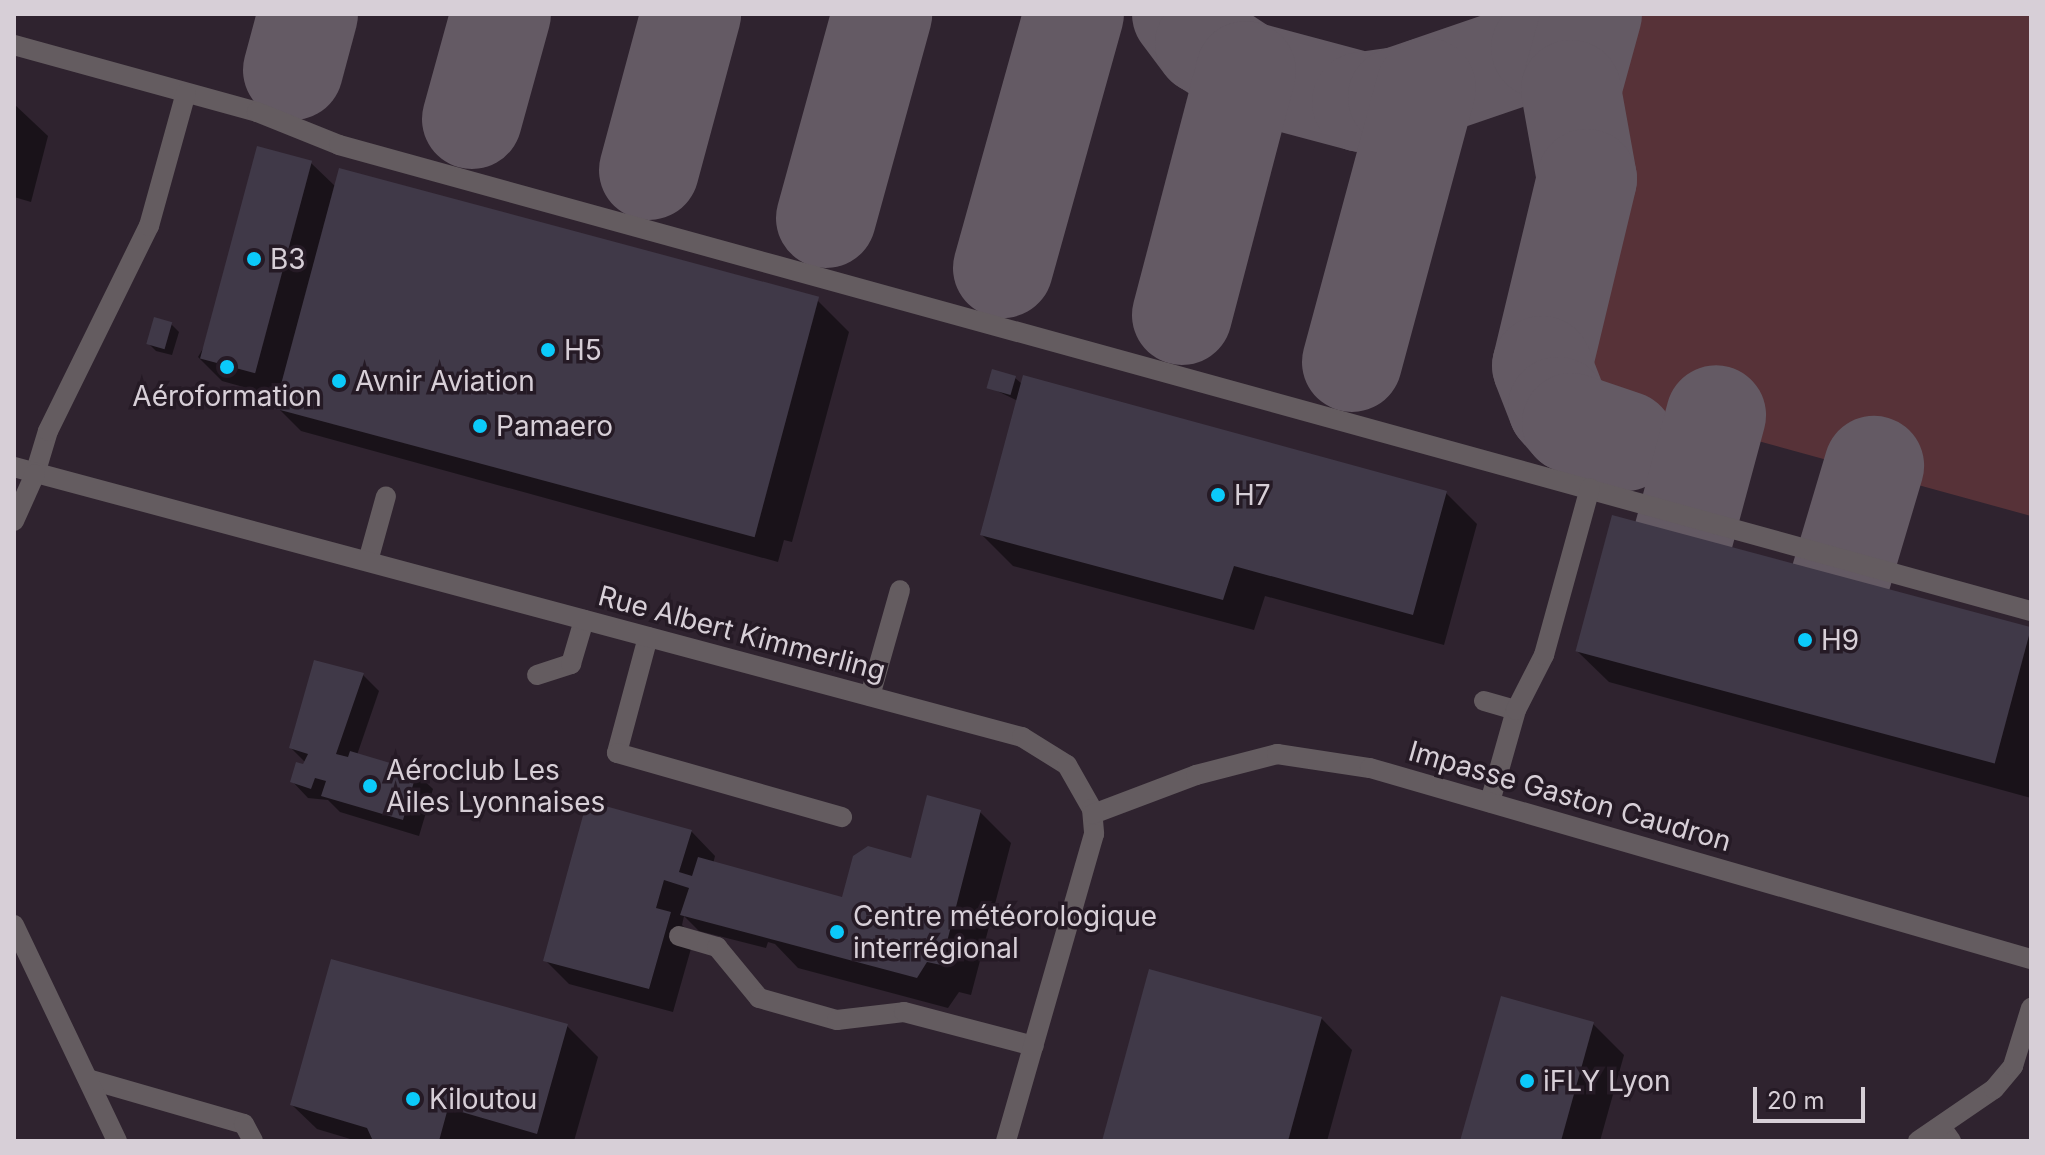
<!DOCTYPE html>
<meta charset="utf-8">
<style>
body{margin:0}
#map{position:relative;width:2045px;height:1155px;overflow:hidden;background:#2f232f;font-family:Inter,sans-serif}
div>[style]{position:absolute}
.green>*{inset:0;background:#573238}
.shadow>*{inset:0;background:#0007}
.taxiway>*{height:100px;margin:-50px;padding:0 50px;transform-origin:50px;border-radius:50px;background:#645a64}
.building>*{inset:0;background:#403948;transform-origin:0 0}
.lane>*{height:20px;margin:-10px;padding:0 10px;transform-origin:10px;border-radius:10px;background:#645c60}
.street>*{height:20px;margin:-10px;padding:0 10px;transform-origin:10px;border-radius:10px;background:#645c60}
.dots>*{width:22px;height:22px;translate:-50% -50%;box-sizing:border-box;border:4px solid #251a25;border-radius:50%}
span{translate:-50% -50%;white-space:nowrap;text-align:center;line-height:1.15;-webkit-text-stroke:7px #251a25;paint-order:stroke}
.poi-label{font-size:28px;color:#d7cfd7}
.left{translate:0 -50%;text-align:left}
.street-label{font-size:28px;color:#d7cfd7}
.frame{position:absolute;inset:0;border:16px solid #d7cfd7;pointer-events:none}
.scale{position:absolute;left:1753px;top:1087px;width:112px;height:36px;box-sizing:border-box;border:4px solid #d7cfd7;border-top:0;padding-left:10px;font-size:24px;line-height:28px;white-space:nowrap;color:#d7cfd7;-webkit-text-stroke:6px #251a25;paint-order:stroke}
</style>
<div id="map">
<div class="green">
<div style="clip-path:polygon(1640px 14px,2031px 14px,2031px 516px,1638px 408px,1593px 384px,1572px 360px,1573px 303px,1621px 143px,1623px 117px,1613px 101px)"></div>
</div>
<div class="shadow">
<div style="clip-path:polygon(14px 104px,48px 136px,31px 202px,14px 197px)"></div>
<div style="clip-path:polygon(311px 163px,336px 187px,817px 300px,849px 332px,792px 542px,784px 540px,778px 562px,301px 431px,277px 407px,279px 397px,222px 381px,198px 357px)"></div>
<div style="clip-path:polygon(171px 324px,179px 332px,172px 355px,156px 351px,148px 343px)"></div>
<div style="clip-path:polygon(1015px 378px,1022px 384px,1446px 493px,1477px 524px,1444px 645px,1265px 596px,1254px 630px,1013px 566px,982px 535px,1018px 401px,989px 387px)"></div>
<div style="clip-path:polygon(2031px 631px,2031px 798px,1609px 682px,1577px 651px)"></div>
<div style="clip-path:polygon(363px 675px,379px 691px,357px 755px,416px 773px,433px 789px,419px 836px,340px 812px,328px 800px,308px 798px,292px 781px,306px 763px,291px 748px)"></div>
<div style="clip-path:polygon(980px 812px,1011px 843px,971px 995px,959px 992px,948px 1008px,798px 968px,775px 944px,768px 942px,766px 948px,699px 931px,684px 916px,682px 925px,694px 938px,673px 1012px,569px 984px,545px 960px,691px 831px,715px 856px,713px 864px,843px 899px,913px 861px)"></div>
<div style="clip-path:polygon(1321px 1018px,1352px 1050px,1327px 1141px,1104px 1141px)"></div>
<div style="clip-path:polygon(1593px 1024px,1624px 1055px,1600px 1141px,1463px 1141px)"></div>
<div style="clip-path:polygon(567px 1026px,598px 1057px,574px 1141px,357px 1141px,317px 1129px,292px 1105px)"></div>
</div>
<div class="taxiway">
<div style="left:1182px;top:14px;width:38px;rotate:53deg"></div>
<div style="left:1205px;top:44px;width:49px;rotate:33.4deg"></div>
<div style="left:1246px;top:71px;width:120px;rotate:15deg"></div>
<div style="left:1362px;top:102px;width:36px;rotate:-8deg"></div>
<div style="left:1398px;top:97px;width:151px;rotate:-18.9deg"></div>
<div style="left:1541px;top:48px;width:56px;rotate:-37.7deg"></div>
<div style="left:1592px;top:14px;width:79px;rotate:105.4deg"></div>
<div style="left:1571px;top:90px;width:90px;rotate:79.8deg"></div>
<div style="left:1587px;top:179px;width:192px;rotate:103.5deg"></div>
<div style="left:1542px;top:366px;width:44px;rotate:68.7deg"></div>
<div style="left:1558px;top:407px;width:21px;rotate:49deg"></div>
<div style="left:1572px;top:423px;width:56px;rotate:18.8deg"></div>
<div style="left:293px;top:70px;width:58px;rotate:-75deg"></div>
<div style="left:472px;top:119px;width:109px;rotate:-74.6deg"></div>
<div style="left:649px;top:170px;width:162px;rotate:-74.9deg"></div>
<div style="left:826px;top:218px;width:212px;rotate:-74.6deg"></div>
<div style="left:1003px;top:268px;width:264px;rotate:-74.4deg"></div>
<div style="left:1182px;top:315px;width:252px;rotate:-75.3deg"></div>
<div style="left:1352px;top:362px;width:284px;rotate:-74.9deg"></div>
<div style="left:1684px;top:534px;width:123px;rotate:-74.9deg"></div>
<div style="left:1841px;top:577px;width:116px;rotate:-73.4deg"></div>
</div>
<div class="building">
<div style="left:257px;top:146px;width:57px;height:220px;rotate:15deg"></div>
<div style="left:339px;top:168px;width:497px;height:249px;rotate:15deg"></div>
<div style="left:154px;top:317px;width:19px;height:28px;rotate:16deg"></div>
<div style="left:992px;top:369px;width:25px;height:20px;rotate:16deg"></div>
<div style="clip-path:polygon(1023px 375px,1447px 491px,1413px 615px,1234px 566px,1223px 600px,980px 535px)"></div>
<div style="left:1612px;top:515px;width:434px;height:141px;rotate:15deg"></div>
<div style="clip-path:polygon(314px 660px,364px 673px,336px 754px,348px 757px,350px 751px,417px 771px,403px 820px,321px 796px,326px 781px,315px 778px,311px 789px,290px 782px,296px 762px,303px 764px,308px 754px,289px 748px)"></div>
<div style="clip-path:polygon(927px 795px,981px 810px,941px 965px,927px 962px,917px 978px,680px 915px,689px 888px,664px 880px,656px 908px,671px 912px,649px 989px,543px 961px,587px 801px,692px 830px,679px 872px,692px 876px,698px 857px,842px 897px,853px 856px,868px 846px,911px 858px)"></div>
<div style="clip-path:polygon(331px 959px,568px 1024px,537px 1134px,448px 1108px,439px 1141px,373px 1141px,367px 1128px,290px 1105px)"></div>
<div style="clip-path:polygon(1149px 969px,1322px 1017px,1288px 1141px,1102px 1141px)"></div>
<div style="clip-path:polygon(1501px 996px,1594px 1022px,1561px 1141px,1460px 1141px)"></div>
</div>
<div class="lane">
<div style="left:14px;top:45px;width:252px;rotate:15.4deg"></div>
<div style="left:257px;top:112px;width:88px;rotate:21.9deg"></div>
<div style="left:339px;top:145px;width:1755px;rotate:15.4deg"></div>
<div style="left:35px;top:474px;width:45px;rotate:-73.2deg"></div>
<div style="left:48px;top:431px;width:229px;rotate:-63.8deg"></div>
<div style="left:149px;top:226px;width:138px;rotate:-74.5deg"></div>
<div style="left:368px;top:561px;width:67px;rotate:-74.5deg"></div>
<div style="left:648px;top:637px;width:120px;rotate:105deg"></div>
<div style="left:617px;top:753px;width:234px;rotate:15.9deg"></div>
<div style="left:537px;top:675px;width:36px;rotate:-18deg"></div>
<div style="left:571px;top:664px;width:46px;rotate:-73.5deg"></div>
<div style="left:870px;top:696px;width:110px;rotate:-74.2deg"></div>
<div style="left:1484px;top:701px;width:33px;rotate:16deg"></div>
<div style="left:1516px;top:710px;width:96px;rotate:105.8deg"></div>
<div style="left:1516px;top:710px;width:62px;rotate:-63deg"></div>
<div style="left:1544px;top:655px;width:173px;rotate:-74.6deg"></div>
<div style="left:679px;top:936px;width:40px;rotate:16deg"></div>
<div style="left:717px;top:947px;width:66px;rotate:50.5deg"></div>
<div style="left:759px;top:998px;width:81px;rotate:15.8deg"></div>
<div style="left:837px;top:1020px;width:67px;rotate:-6.8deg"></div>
<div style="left:904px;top:1012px;width:134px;rotate:14.7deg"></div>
<div style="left:88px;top:1079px;width:162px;rotate:16.1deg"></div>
<div style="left:244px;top:1124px;width:19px;rotate:62deg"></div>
<div style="left:1941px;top:1127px;width:17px;rotate:54deg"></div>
</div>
<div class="street">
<div style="left:14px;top:467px;width:1044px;rotate:15deg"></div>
<div style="left:1022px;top:737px;width:53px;rotate:31.9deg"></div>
<div style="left:1067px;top:765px;width:51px;rotate:60.4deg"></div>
<div style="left:1092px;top:809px;width:25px;rotate:85deg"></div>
<div style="left:1094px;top:834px;width:319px;rotate:106deg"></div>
<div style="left:14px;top:521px;width:51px;rotate:-65.9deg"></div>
<div style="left:1093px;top:814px;width:110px;rotate:-20.7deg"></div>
<div style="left:1196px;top:775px;width:84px;rotate:-14.5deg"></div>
<div style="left:1277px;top:754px;width:94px;rotate:8.6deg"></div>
<div style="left:1370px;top:768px;width:688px;rotate:16.12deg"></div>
<div style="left:14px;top:925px;width:239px;rotate:64.5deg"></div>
<div style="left:1918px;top:1141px;width:92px;rotate:-34.4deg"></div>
<div style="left:1994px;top:1089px;width:30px;rotate:-50deg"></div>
<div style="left:2013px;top:1066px;width:61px;rotate:-72.8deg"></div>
</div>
<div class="dots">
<div style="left:254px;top:259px;background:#0bcafa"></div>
<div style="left:548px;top:350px;background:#0bcafa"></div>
<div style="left:227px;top:367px;background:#0bcafa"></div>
<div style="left:339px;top:381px;background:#0bcafa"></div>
<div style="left:480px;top:426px;background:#0bcafa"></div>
<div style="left:1218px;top:495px;background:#0bcafa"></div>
<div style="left:1805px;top:640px;background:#0bcafa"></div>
<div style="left:370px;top:786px;background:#0bcafa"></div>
<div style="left:837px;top:932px;background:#0bcafa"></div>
<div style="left:1527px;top:1081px;background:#0bcafa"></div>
<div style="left:413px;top:1099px;background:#0bcafa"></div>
</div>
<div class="poi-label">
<span class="left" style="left:270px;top:259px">B3</span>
<span class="left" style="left:564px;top:350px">H5</span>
<span class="left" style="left:355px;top:381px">Avnir Aviation</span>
<span style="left:227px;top:396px">Aéroformation</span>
<span class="left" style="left:496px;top:426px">Pamaero</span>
<span class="left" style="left:1234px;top:495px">H7</span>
<span class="left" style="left:1821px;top:640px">H9</span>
<span class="left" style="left:386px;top:786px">Aéroclub Les<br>Ailes Lyonnaises</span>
<span class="left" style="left:853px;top:932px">Centre météorologique<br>interrégional</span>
<span class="left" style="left:1543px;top:1081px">iFLY Lyon</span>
<span class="left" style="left:429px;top:1099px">Kiloutou</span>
</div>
<div class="street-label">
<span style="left:742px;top:633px;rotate:15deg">Rue Albert Kimmerling</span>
<span style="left:1570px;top:796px;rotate:16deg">Impasse Gaston Caudron</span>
</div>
<div class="frame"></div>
<div class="scale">20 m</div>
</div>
